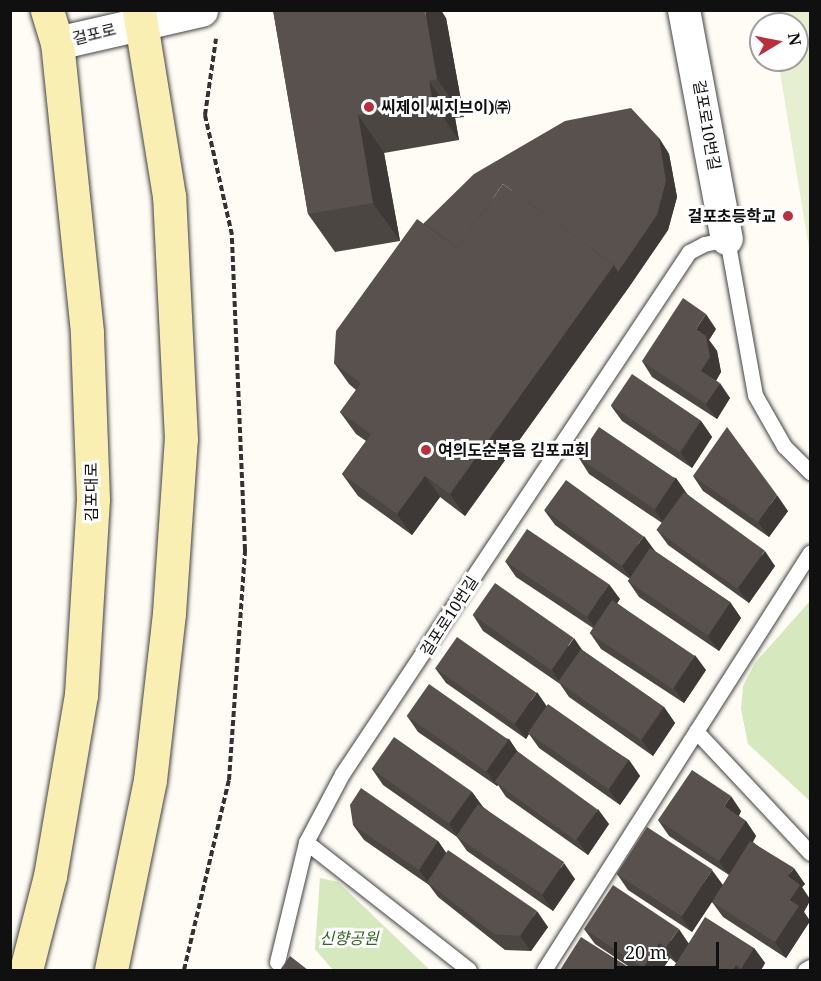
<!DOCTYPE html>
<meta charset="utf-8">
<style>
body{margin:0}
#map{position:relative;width:821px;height:981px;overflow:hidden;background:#fefcf4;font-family:"Noto Serif","Noto Sans KR",serif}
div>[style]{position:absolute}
.green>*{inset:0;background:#d6e8be}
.pitch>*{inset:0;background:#e6efd0}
.path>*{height:4px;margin-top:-2px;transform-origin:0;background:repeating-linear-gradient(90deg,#323232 0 6px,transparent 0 9px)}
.roads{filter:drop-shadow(0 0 2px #434343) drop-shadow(0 0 2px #434343)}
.service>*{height:15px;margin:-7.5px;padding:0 7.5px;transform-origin:7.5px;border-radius:7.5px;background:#fff}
.minor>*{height:32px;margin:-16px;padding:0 16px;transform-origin:16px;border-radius:16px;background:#fff}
.tertiary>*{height:33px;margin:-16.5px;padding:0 16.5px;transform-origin:16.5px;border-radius:16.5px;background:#fff}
.secondary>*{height:33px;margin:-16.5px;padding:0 16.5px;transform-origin:16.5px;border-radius:16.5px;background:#faefb3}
.wall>*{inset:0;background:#4c4642}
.shaded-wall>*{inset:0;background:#3e3936}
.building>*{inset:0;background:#58514d;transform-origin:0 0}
.dots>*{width:16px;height:16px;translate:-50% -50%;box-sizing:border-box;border:3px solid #fff;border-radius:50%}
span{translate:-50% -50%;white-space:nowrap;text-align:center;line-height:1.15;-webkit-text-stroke:6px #fff;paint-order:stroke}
.street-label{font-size:16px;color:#101010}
.poi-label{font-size:16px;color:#101010;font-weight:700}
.left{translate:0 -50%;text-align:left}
.right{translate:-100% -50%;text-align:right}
.park-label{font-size:16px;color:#346523;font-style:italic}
.frame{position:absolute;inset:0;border:12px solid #101010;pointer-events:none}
.north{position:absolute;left:749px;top:12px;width:60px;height:60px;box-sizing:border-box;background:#fff;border:2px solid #9f9f9f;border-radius:50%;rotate:80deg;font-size:16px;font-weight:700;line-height:24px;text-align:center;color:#101010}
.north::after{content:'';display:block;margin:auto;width:21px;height:27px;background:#b92f3c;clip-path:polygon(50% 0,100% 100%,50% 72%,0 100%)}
.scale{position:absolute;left:614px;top:942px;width:105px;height:27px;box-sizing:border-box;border:3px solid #101010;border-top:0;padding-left:8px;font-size:18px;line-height:21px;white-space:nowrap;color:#101010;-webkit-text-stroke:4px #fff;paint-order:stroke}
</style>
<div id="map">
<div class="green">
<div style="clip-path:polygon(810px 601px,810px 801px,748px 744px,741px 709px,743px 686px,755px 663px)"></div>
<div style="clip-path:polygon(320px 878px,338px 882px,430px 970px,333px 970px,315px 949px)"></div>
</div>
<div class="pitch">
<div style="clip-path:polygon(770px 11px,810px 11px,810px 255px,778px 60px,797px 60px,797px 24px,772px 24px)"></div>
</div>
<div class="path">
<div style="left:184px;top:970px;width:195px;rotate:-76.7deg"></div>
<div style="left:229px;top:780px;width:231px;rotate:-86deg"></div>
<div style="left:245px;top:550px;width:315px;rotate:-92.4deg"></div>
<div style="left:232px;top:235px;width:123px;rotate:-102.7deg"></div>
<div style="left:205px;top:115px;width:77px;rotate:-81.8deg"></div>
</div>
<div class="roads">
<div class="service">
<div style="left:696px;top:731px;width:167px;rotate:46.9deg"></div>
<div style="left:306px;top:842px;width:207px;rotate:38.1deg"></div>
<div style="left:277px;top:962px;width:123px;rotate:-76.4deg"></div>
<div style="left:306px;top:842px;width:77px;rotate:-62.1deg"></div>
<div style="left:342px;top:774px;width:627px;rotate:-56.39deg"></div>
<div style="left:689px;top:252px;width:17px;rotate:-28deg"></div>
<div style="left:704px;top:244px;width:24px;rotate:-12deg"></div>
<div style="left:727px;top:239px;width:158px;rotate:79.8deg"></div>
<div style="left:755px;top:395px;width:59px;rotate:60.4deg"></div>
<div style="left:784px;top:446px;width:37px;rotate:45deg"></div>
<div style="left:544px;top:970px;width:495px;rotate:-57.5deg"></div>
<div style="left:805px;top:970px;width:6px;rotate:-31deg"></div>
</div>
<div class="minor">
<div style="left:684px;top:10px;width:233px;rotate:79.4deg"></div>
</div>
<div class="tertiary">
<div style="left:57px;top:43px;width:148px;rotate:-12.9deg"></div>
</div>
<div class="secondary">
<div style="left:26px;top:970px;width:97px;rotate:-75.7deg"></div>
<div style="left:50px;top:876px;width:184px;rotate:-80.3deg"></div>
<div style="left:81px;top:695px;width:196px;rotate:-86.5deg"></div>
<div style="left:93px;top:499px;width:167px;rotate:-92.1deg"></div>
<div style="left:87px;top:332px;width:291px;rotate:-95.9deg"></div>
<div style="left:57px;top:43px;width:34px;rotate:-107deg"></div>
<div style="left:111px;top:970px;width:194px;rotate:-78.4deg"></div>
<div style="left:150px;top:780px;width:168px;rotate:-83.5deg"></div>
<div style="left:169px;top:613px;width:174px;rotate:-86.1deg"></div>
<div style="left:181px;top:439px;width:243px;rotate:-92.8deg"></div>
<div style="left:169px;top:196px;width:188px;rotate:-99.2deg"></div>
</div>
</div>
<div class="wall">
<div style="clip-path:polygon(273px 10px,446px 18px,464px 117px,455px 118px,459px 140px,384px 153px,400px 241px,335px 252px,308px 214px)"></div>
<div style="clip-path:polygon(659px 138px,669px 154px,677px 197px,668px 230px,629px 287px,465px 516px,440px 497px,412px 535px,358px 496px,342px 474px,366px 441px,356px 434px,340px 412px,356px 390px,349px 384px,334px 363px,424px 223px)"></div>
<div style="clip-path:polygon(716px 329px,709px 340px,717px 351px,721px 372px,716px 381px,730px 398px,717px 419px,652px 377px,642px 361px)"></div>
<div style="clip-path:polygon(611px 406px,701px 421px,712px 437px,692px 468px,622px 421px)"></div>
<div style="clip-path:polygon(579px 458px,676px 478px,687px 494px,775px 566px,749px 603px,668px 545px,657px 530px,662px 523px,589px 474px)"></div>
<div style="clip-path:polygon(693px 476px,788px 511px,769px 537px,703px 491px)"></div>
<div style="clip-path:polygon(544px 510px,655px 551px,730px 602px,741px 618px,719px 651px,639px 597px,628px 581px,630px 579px,555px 525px)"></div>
<div style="clip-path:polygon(505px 561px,620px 599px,617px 603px,706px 670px,684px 703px,601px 649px,590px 633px,593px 628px,516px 577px)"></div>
<div style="clip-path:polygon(473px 615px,582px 650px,664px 707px,675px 723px,653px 756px,569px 697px,560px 684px,483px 631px)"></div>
<div style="clip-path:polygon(435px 668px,546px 706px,629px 760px,640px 776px,620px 805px,539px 748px,529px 734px,526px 739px,446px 683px)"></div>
<div style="clip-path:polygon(407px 716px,509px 739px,517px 751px,609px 824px,588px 855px,506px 797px,498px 785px,497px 786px,418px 732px)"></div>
<div style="clip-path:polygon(372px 769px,472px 792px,482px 806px,575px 879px,553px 911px,467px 851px,457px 837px,383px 785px)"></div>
<div style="clip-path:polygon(741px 811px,739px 816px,746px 821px,756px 836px,753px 842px,805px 884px,802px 887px,804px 912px,810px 921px,786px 958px,723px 917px,712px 902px,692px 932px,628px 890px,617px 874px,723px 885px,729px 875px,669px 836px,658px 820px)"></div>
<div style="clip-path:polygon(353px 825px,438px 841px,446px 853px,548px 927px,531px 951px,505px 950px,438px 897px,429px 885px,364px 840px)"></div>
<div style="clip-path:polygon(584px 929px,689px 943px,754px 948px,765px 963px,761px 970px,672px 970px,676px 963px,670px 958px,662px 970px,634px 970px,595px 944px)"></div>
</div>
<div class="shaded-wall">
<div style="clip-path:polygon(425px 10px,441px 10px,446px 18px,464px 117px,437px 79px)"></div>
<div style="clip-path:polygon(429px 81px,455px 118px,459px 140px,433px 103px)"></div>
<div style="clip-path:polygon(358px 115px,384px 153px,400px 241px,373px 203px)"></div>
<div style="clip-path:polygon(659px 138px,669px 154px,677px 197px,668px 230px,629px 287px,465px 516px,450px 494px)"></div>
<div style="clip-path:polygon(706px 314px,716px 329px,709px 340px,717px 351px,721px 372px,712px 387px,701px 371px,696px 329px)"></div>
<div style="clip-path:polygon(720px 383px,730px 398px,717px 419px,706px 404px)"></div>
<div style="clip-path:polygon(701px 421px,712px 437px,692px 468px,681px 453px)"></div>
<div style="clip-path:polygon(425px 476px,440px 497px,412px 535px,397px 514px)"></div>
<div style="clip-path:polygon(676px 478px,687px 494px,665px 525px,655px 510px)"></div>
<div style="clip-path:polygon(777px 495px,788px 511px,769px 537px,758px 522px)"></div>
<div style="clip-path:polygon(644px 536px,655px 551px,633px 581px,622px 566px)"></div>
<div style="clip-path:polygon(765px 551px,775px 566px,749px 603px,738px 588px)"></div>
<div style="clip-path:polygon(609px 584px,620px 599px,598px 632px,587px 616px)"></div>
<div style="clip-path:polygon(730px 602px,741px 618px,719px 651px,708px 636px)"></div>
<div style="clip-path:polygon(574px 638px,585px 654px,561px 684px,552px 670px)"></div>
<div style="clip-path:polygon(695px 655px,706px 670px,684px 703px,674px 688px)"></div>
<div style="clip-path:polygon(537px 692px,548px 708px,528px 733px,529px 734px,526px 739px,515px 724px)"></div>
<div style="clip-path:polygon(664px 707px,675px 723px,653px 756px,642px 740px)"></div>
<div style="clip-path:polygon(509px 739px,519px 754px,495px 782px,498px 785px,497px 786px,486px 771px)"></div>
<div style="clip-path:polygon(629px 760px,640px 776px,620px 805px,609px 790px)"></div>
<div style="clip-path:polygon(472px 792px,483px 807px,460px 839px,449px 824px)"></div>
<div style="clip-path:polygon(731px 796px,741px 811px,735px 822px,724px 806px)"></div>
<div style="clip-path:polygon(598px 809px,609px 824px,588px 855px,577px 839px)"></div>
<div style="clip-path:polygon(746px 821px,756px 836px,730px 876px,719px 861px)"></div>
<div style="clip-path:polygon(438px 841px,449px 857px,428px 882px,419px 870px)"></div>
<div style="clip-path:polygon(564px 863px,575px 879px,553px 911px,542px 895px)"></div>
<div style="clip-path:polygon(794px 868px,805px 884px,802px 887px,810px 899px,810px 901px,804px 912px,810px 921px,786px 958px,775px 942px,790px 900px,788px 876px)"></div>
<div style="clip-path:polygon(712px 870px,723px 885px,692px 932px,681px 917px)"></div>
<div style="clip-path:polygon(537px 911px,548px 927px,531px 951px,520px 936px)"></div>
<div style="clip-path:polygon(679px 929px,689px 944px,677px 963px,666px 947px)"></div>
<div style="clip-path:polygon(659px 943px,670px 958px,662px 970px,645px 970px,643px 968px)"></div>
<div style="clip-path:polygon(754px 948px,765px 963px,761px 970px,743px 970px,741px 969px)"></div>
<div style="clip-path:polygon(736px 965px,740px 970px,733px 970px)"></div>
</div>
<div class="building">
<div style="clip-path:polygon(273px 10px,425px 10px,437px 79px,429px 81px,433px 103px,358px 115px,373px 203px,308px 214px)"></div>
<div style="clip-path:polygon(631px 108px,659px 138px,666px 181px,657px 215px,618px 272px,614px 265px,503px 184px,457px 248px,424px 223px,474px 174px,565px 121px)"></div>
<div style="clip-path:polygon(503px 184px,614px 265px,450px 494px,425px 476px,397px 514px,342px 474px,371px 434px,340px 412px,361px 383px,334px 363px,336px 331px,417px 219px,457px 248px)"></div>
<div style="clip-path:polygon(683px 298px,706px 314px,696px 329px,706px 336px,710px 357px,701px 371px,720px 383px,706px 404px,642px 361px)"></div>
<div style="left:632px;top:374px;width:83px;height:38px;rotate:34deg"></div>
<div style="left:599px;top:427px;width:92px;height:37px;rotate:34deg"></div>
<div style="clip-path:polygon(727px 427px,777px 495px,758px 522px,693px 476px)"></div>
<div style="left:566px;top:480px;width:96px;height:37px;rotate:36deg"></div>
<div style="left:684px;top:492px;width:100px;height:47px;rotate:36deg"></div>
<div style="left:527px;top:529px;width:99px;height:39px;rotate:34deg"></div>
<div style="left:650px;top:548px;width:97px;height:40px;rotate:34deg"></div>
<div style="left:495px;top:583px;width:96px;height:39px;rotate:35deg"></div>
<div style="left:612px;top:600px;width:100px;height:40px;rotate:34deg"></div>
<div style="left:457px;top:637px;width:97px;height:38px;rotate:35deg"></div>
<div style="left:581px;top:649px;width:101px;height:40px;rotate:35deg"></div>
<div style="left:429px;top:684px;width:97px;height:39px;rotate:35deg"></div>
<div style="left:548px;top:704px;width:98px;height:35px;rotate:35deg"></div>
<div style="left:394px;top:737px;width:95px;height:39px;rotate:35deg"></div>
<div style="left:517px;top:751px;width:100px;height:38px;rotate:36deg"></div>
<div style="clip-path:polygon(692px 770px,731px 796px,724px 806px,746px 821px,719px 861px,658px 820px)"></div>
<div style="clip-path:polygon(361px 788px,438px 841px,419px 870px,353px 825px,350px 805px)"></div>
<div style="left:478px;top:804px;width:104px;height:39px;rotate:34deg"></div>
<div style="left:647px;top:827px;width:78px;height:56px;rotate:33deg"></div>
<div style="clip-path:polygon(750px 841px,794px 868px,788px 876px,800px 885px,790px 900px,799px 906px,775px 942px,712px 902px)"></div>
<div style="clip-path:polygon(448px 850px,537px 911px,520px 936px,494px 934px,427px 882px)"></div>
<div style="clip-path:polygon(613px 885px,679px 929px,666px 947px,659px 943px,643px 968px,584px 929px)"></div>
<div style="clip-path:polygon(705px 917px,754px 948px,741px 969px,736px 965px,733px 970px,672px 970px)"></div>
<div style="clip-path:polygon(581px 937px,633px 970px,560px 970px)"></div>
<div style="clip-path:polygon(290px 956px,308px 970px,280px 970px)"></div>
</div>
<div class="dots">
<div style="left:369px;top:107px;background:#b92f3c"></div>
<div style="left:788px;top:216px;background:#b92f3c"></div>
<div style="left:426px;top:450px;background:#b92f3c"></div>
</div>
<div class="street-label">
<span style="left:94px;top:34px;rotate:-14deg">걸포로</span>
<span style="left:707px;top:125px;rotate:80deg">걸포로10번길</span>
<span style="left:91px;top:492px;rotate:-90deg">김포대로</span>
<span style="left:449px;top:616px;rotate:-57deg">걸포로10번길</span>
</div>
<div class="poi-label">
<span class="left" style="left:381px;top:107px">씨제이 씨지브이)㈜</span>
<span class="right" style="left:776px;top:216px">걸포초등학교</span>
<span class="left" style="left:438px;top:450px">여의도순복음 김포교회</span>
</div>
<div class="park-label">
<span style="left:349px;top:938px">신향공원</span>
</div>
<div class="frame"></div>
<div class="north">N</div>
<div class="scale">20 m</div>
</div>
